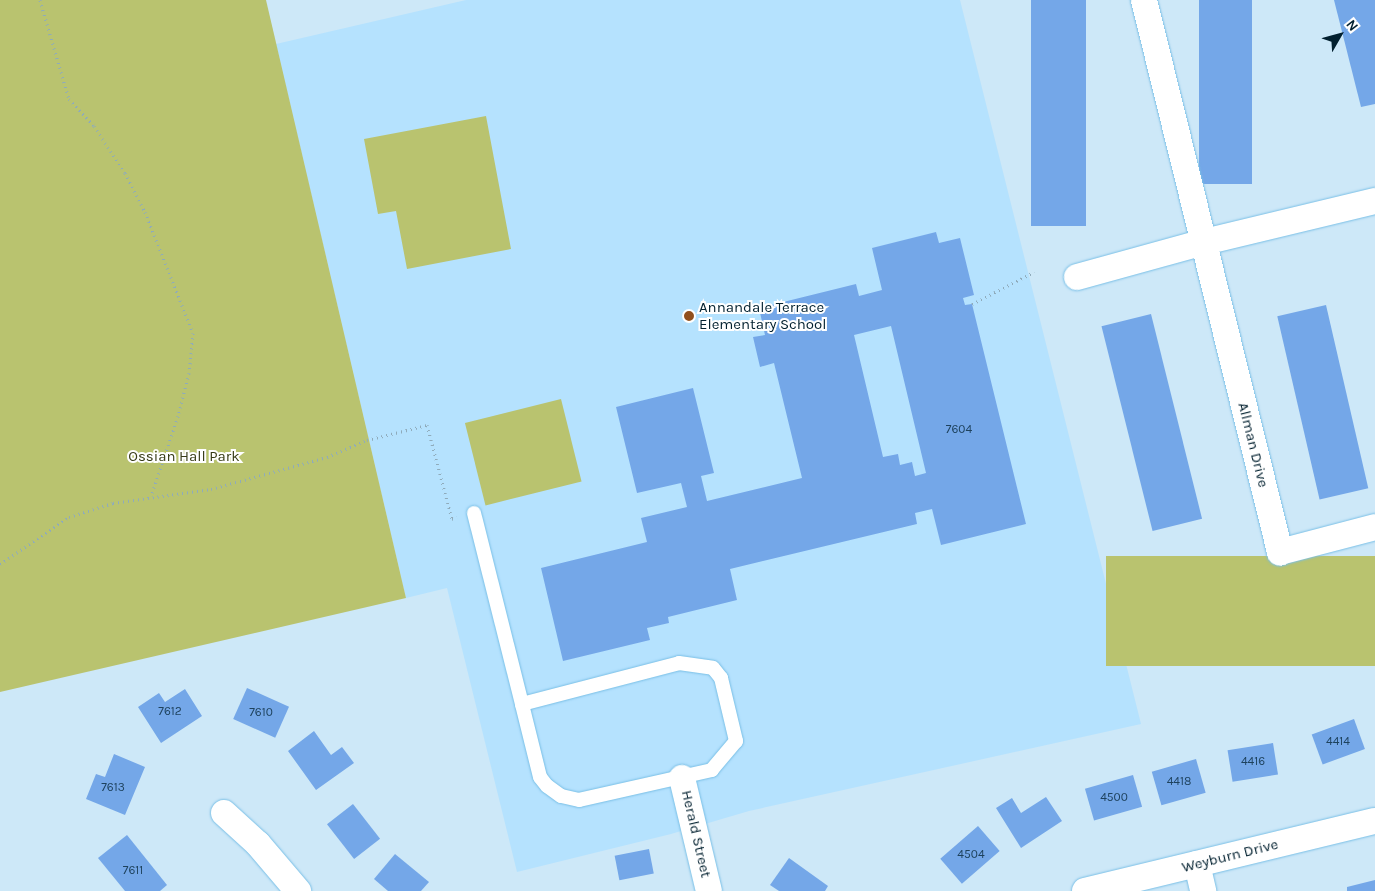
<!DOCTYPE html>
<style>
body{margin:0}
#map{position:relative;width:1375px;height:891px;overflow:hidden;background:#cde8f8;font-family:Karla,sans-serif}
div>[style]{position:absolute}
.built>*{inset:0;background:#b5e2fe}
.green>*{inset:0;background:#b9c36f;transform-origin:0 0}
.building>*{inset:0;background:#74a7e8;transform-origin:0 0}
.path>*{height:3px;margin-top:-1.5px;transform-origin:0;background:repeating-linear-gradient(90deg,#8fabbb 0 1px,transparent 0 5px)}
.roads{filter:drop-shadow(0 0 1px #79bfe6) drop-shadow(0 0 1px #79bfe6)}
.lane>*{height:14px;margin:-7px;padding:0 7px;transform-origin:7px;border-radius:7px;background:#fff}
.street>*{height:26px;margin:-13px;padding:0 13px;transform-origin:13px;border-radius:13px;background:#fff}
.dots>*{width:14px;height:14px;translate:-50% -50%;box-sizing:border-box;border:2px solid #fff;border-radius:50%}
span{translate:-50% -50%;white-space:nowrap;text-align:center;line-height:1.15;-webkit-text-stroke:4px #fff;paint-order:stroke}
.number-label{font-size:12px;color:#1e425d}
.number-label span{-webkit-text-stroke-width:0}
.poi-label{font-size:15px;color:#02202f}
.left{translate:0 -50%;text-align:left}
.street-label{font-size:15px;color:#02202f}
.park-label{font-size:15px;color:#383c18}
.north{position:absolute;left:1315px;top:10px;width:50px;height:50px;-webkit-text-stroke:4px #fff;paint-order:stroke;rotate:52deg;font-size:14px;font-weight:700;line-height:20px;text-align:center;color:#02202f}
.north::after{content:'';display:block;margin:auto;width:18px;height:22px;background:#02202f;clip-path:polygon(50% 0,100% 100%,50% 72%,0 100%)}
</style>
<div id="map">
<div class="built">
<div style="clip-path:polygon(466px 0,960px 0,1141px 724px,749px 811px,671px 834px,517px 872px,447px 588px,406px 598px,276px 44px)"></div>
</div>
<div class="green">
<div style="clip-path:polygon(0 0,266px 0,406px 598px,0 692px)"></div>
<div style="clip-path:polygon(486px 116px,511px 249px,407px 269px,396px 211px,378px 214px,364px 139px)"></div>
<div style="left:561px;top:399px;width:85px;height:99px;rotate:76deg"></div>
<div style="left:1375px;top:556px;width:110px;height:269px;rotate:90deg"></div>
</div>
<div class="building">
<div style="left:1031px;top:0;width:55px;height:226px"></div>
<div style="left:1199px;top:0;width:53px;height:184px"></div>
<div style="clip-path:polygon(1334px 0,1375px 0,1375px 104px,1361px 107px)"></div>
<div style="clip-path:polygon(evenodd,936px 232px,939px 243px,960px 238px,974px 295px,963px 298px,965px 305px,972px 304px,1026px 524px,941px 545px,932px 509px,915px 513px,917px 524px,730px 569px,737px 600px,668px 617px,669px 623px,647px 628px,650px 640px,563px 661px,541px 568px,647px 542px,641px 518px,687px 507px,681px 483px,637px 493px,616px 407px,693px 388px,714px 473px,701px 476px,707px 501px,802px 478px,774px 363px,760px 367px,753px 337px,765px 335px,759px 308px,856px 284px,859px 296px,882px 290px,872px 248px,936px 232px,891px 326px,926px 473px,915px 476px,912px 462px,900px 465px,898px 454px,883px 457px,854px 335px,891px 326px)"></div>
<div style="left:1326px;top:305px;width:188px;height:50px;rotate:77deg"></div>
<div style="left:1151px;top:314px;width:211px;height:51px;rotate:76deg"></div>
<div style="left:247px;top:688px;width:46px;height:34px;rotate:24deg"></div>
<div style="clip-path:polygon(185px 689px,202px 716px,161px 743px,138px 707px,159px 693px,165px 702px)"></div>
<div style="left:1354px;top:719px;width:32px;height:45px;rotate:70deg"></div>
<div style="clip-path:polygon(314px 731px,331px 755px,342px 747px,354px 763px,316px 790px,288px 751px)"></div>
<div style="left:1273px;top:743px;width:32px;height:46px;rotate:81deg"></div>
<div style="clip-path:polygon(114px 754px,145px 767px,125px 815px,86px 799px,96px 774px,105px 777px)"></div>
<div style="left:1196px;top:759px;width:35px;height:46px;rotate:74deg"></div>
<div style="left:1133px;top:775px;width:33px;height:50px;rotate:74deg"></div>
<div style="clip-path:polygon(1046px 797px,1062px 821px,1021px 848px,996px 808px,1012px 798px,1021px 813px)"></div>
<div style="left:353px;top:804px;width:44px;height:33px;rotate:52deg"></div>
<div style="left:978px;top:826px;width:33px;height:50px;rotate:49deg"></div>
<div style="clip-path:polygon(127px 835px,167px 885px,160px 891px,125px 891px,98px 858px)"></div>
<div style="left:649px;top:849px;width:25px;height:35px;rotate:79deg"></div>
<div style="clip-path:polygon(395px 854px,429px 882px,421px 891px,388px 891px,374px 879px)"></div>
<div style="clip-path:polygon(789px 858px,828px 886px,825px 891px,779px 891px,770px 885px)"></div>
<div style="clip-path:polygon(1375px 880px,1375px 891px,1347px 891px,1347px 887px)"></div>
</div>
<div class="path">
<div style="left:40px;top:0;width:103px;rotate:73.7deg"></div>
<div style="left:69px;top:99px;width:37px;rotate:47deg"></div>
<div style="left:94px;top:126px;width:56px;rotate:56.6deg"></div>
<div style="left:125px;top:173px;width:44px;rotate:62.9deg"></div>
<div style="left:145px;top:212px;width:130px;rotate:68.4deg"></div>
<div style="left:193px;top:333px;width:40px;rotate:95.7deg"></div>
<div style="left:189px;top:373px;width:44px;rotate:104.3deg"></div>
<div style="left:178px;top:416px;width:84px;rotate:108.6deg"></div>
<div style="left:972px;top:304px;width:70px;rotate:-27.3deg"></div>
<div style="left:0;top:564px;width:83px;rotate:-34.3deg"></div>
<div style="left:69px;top:517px;width:46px;rotate:-17.7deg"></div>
<div style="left:113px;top:503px;width:99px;rotate:-8.1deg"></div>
<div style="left:211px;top:489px;width:120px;rotate:-15.4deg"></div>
<div style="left:327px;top:457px;width:43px;rotate:-23deg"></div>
<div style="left:367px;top:440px;width:62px;rotate:-14deg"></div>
<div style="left:427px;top:425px;width:97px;rotate:75.1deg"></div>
<div style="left:452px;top:519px;width:5px;rotate:-22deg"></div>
</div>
<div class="roads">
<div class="lane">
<div style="left:474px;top:513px;width:197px;rotate:75.9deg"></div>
<div style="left:679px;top:663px;width:34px;rotate:8deg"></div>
<div style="left:713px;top:668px;width:13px;rotate:51deg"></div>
<div style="left:721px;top:678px;width:65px;rotate:76.6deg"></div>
<div style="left:736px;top:741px;width:38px;rotate:130deg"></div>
<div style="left:712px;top:770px;width:136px;rotate:167.3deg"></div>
<div style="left:579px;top:800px;width:18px;rotate:-167deg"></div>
<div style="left:561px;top:796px;width:17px;rotate:-144deg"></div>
<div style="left:547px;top:786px;width:11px;rotate:-128deg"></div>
<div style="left:540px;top:777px;width:75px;rotate:-103.9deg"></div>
<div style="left:522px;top:704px;width:162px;rotate:-14.6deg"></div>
</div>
<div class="street">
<div style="left:1144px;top:0;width:569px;rotate:76.16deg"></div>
<div style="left:1280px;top:552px;width:98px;rotate:-14.7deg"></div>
<div style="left:1077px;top:277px;width:132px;rotate:-15.4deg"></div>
<div style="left:1204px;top:242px;width:176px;rotate:-13.5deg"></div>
<div style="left:682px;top:778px;width:116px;rotate:76.6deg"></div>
<div style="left:224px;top:813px;width:46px;rotate:42.4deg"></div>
<div style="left:258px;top:844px;width:62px;rotate:49.6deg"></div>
<div style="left:1197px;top:864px;width:28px;rotate:77deg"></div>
<div style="left:1085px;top:891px;width:298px;rotate:-13.6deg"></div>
</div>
</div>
<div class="dots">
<div style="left:689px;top:316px;background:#92501d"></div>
</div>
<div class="number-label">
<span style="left:959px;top:430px">7604</span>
<span style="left:170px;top:712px">7612</span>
<span style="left:261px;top:713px">7610</span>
<span style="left:1338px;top:742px">4414</span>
<span style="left:1253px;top:762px">4416</span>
<span style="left:1179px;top:782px">4418</span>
<span style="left:113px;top:788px">7613</span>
<span style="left:1114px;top:798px">4500</span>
<span style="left:971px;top:855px">4504</span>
<span style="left:133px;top:871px">7611</span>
</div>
<div class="poi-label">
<span class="left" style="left:699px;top:316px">Annandale Terrace<br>Elementary School</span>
</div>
<div class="street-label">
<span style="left:1253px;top:445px;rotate:76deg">Allman Drive</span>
<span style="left:696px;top:834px;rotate:77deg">Herald Street</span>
<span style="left:1230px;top:856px;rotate:-14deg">Weyburn Drive</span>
</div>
<div class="park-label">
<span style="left:184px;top:457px">Ossian Hall Park</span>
</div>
<div class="north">N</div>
</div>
